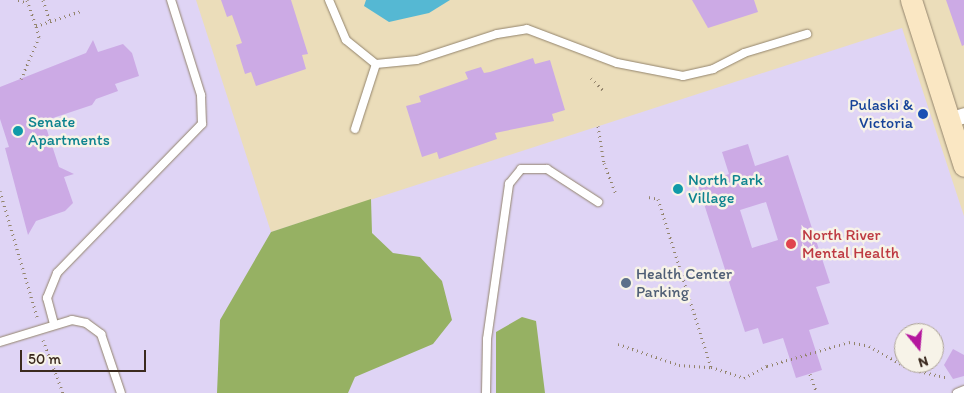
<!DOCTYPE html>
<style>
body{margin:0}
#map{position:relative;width:964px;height:393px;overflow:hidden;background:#ebddba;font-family:Itim,sans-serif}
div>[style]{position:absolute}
.built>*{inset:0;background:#dfd4f5}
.forest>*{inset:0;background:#96b163}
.water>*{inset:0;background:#55b8d3}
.building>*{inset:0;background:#ccaae5}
.path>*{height:3px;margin-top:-1.5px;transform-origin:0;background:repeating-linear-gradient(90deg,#93846c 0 1px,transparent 0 5px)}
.roads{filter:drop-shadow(0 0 1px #93846c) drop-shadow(0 0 1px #93846c)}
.lane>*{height:8px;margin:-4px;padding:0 4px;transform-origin:4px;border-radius:4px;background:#fff}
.street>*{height:15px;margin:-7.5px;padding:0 7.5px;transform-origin:7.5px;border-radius:7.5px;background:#fff}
.secondary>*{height:21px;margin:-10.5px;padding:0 10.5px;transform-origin:10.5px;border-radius:10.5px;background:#fae7c3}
.dots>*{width:14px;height:14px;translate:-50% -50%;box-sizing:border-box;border:2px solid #f7f3e8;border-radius:50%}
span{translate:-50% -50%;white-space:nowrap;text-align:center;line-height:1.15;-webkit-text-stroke:5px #f7f3e8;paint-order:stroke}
.transit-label{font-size:16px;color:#164399}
.right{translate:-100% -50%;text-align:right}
.culture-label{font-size:16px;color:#0d838f}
.left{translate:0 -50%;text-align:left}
.health-label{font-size:16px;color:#be3a42}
.service-label{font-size:16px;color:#4e5e75}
.north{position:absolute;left:894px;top:323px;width:50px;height:50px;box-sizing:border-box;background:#f7f3e8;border:1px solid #aca397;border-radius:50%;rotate:163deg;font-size:14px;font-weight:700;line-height:20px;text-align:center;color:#3b2a1e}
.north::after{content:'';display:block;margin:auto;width:18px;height:22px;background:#b5179e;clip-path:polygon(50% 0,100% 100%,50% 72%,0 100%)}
.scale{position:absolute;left:20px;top:350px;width:126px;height:22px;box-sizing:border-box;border:2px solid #3b2a1e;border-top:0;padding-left:6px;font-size:15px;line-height:18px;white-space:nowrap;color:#3b2a1e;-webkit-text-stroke:4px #f7f3e8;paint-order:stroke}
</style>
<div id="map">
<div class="built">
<div style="clip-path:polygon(evenodd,0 0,196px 0,271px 232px,902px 28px,964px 216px,964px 393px,0 393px,0 0,904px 333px,934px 333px,934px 363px,904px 363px,904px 333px)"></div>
</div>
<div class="forest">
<div style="clip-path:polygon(371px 199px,372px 233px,393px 253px,420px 257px,442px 281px,452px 320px,433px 344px,355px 377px,348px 393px,217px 393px,220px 320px,271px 232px)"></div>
<div style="clip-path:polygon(522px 317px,536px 321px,545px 393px,496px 393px,496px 332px)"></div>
</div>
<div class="water">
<div style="clip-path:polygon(366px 0,450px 0,429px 13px,389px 22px,364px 6px)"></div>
</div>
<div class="building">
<div style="clip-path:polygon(221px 0,291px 0,308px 54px,302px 55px,306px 69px,256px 86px,251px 72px,245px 74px,236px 45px,242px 43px,232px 15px,227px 17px)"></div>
<div style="clip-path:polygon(692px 0,754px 0,758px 12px,708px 28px)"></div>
<div style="clip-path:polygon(946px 0,964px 0,964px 45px,962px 46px)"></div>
<div style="clip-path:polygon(93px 40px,98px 52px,123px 44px,132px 53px,139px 76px,115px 84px,118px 91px,96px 99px,92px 105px,44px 121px,59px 167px,74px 174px,64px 177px,73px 203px,65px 211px,36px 221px,28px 235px,5px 148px,9px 147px,0 119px,0 87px,86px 53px)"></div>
<div style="clip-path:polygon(533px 58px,535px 64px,550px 60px,565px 110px,552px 114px,554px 121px,495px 133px,497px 139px,439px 159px,437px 152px,422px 157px,406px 106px,421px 102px,419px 96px,468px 79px,465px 72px,481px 67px,484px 73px,490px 72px)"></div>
<div style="clip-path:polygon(evenodd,748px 144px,755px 166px,788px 155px,830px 283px,816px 287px,829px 324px,809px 330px,822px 370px,796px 378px,783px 338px,763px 344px,758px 328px,745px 332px,698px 185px,729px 174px,722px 152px,748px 144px,766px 202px,778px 240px,752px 248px,740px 210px,766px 202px)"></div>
<div style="clip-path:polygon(953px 349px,964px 355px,964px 376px,953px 379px,944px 365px)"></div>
</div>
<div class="path">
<div style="left:18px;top:0;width:10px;rotate:17deg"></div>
<div style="left:27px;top:0;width:28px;rotate:71deg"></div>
<div style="left:43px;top:0;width:22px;rotate:72deg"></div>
<div style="left:591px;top:78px;width:18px;rotate:45deg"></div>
<div style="left:21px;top:79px;width:46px;rotate:-66.8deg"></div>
<div style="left:39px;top:37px;width:11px;rotate:-105deg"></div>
<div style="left:36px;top:26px;width:47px;rotate:-18.4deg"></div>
<div style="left:598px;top:126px;width:37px;rotate:81deg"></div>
<div style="left:604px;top:163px;width:33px;rotate:69deg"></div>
<div style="left:0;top:191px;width:134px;rotate:73.6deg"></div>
<div style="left:649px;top:197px;width:9px;rotate:13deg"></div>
<div style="left:658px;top:199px;width:176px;rotate:72.5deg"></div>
<div style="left:711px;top:367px;width:35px;rotate:18deg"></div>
<div style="left:744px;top:378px;width:26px;rotate:-28deg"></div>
<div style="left:767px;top:366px;width:85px;rotate:-16.3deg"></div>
<div style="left:849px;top:342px;width:20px;rotate:11deg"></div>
<div style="left:869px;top:346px;width:47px;rotate:29.3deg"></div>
<div style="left:910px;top:369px;width:37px;rotate:13deg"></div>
<div style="left:43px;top:340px;width:57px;rotate:69.3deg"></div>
<div style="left:618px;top:344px;width:65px;rotate:19deg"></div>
<div style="left:679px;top:365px;width:32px;rotate:4deg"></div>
<div style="left:810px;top:374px;width:20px;rotate:70deg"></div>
</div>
<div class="roads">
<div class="lane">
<div style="left:329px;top:0;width:43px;rotate:67deg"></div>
<div style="left:346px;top:40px;width:38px;rotate:39deg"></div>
<div style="left:376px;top:64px;width:41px;rotate:-5.6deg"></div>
<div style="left:417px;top:60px;width:84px;rotate:-18deg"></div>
<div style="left:497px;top:34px;width:30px;rotate:-9deg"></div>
<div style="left:527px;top:29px;width:96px;rotate:20.7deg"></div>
<div style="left:617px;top:63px;width:67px;rotate:11.1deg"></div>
<div style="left:683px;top:76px;width:31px;rotate:-13deg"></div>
<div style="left:713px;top:69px;width:35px;rotate:-27deg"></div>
<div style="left:744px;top:53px;width:66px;rotate:-16.8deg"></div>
<div style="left:355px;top:129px;width:68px;rotate:-72.1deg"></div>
<div style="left:54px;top:324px;width:27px;rotate:-105deg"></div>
<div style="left:47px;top:298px;width:27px;rotate:-68deg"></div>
<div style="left:57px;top:273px;width:208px;rotate:-45.8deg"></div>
<div style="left:202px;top:124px;width:29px;rotate:-92deg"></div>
<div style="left:201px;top:95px;width:100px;rotate:-107.5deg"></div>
<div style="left:0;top:342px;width:75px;rotate:-17deg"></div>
<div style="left:72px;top:320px;width:14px;rotate:12deg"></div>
<div style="left:86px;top:323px;width:19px;rotate:36deg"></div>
<div style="left:101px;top:334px;width:62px;rotate:71.3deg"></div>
<div style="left:486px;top:393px;width:54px;rotate:-88.9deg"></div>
<div style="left:487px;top:339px;width:157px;rotate:-81.9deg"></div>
<div style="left:509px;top:184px;width:19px;rotate:-51deg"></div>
<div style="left:521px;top:169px;width:26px"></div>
<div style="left:547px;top:169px;width:61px;rotate:32.9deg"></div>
<div style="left:957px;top:393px;width:8px;rotate:-23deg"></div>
</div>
<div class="street">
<div style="left:949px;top:120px;width:16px;rotate:-18deg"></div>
</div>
<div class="secondary">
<div style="left:911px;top:0;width:174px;rotate:72.3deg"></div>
</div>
</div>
<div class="dots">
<div style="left:923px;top:114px;background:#1a4fb4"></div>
<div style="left:18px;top:131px;background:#0f9aa8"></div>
<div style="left:678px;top:189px;background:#0f9aa8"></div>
<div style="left:791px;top:244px;background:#e0444e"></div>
<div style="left:626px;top:283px;background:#5c6f8a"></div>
</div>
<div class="transit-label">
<span class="right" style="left:913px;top:114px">Pulaski &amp;<br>Victoria</span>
</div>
<div class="culture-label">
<span class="left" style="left:28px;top:131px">Senate<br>Apartments</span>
<span class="left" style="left:688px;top:189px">North Park<br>Village</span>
</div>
<div class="health-label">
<span class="left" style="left:802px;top:244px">North River<br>Mental Health</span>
</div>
<div class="service-label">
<span class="left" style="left:636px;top:283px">Health Center<br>Parking</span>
</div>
<div class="north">N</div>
<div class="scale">50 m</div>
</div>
